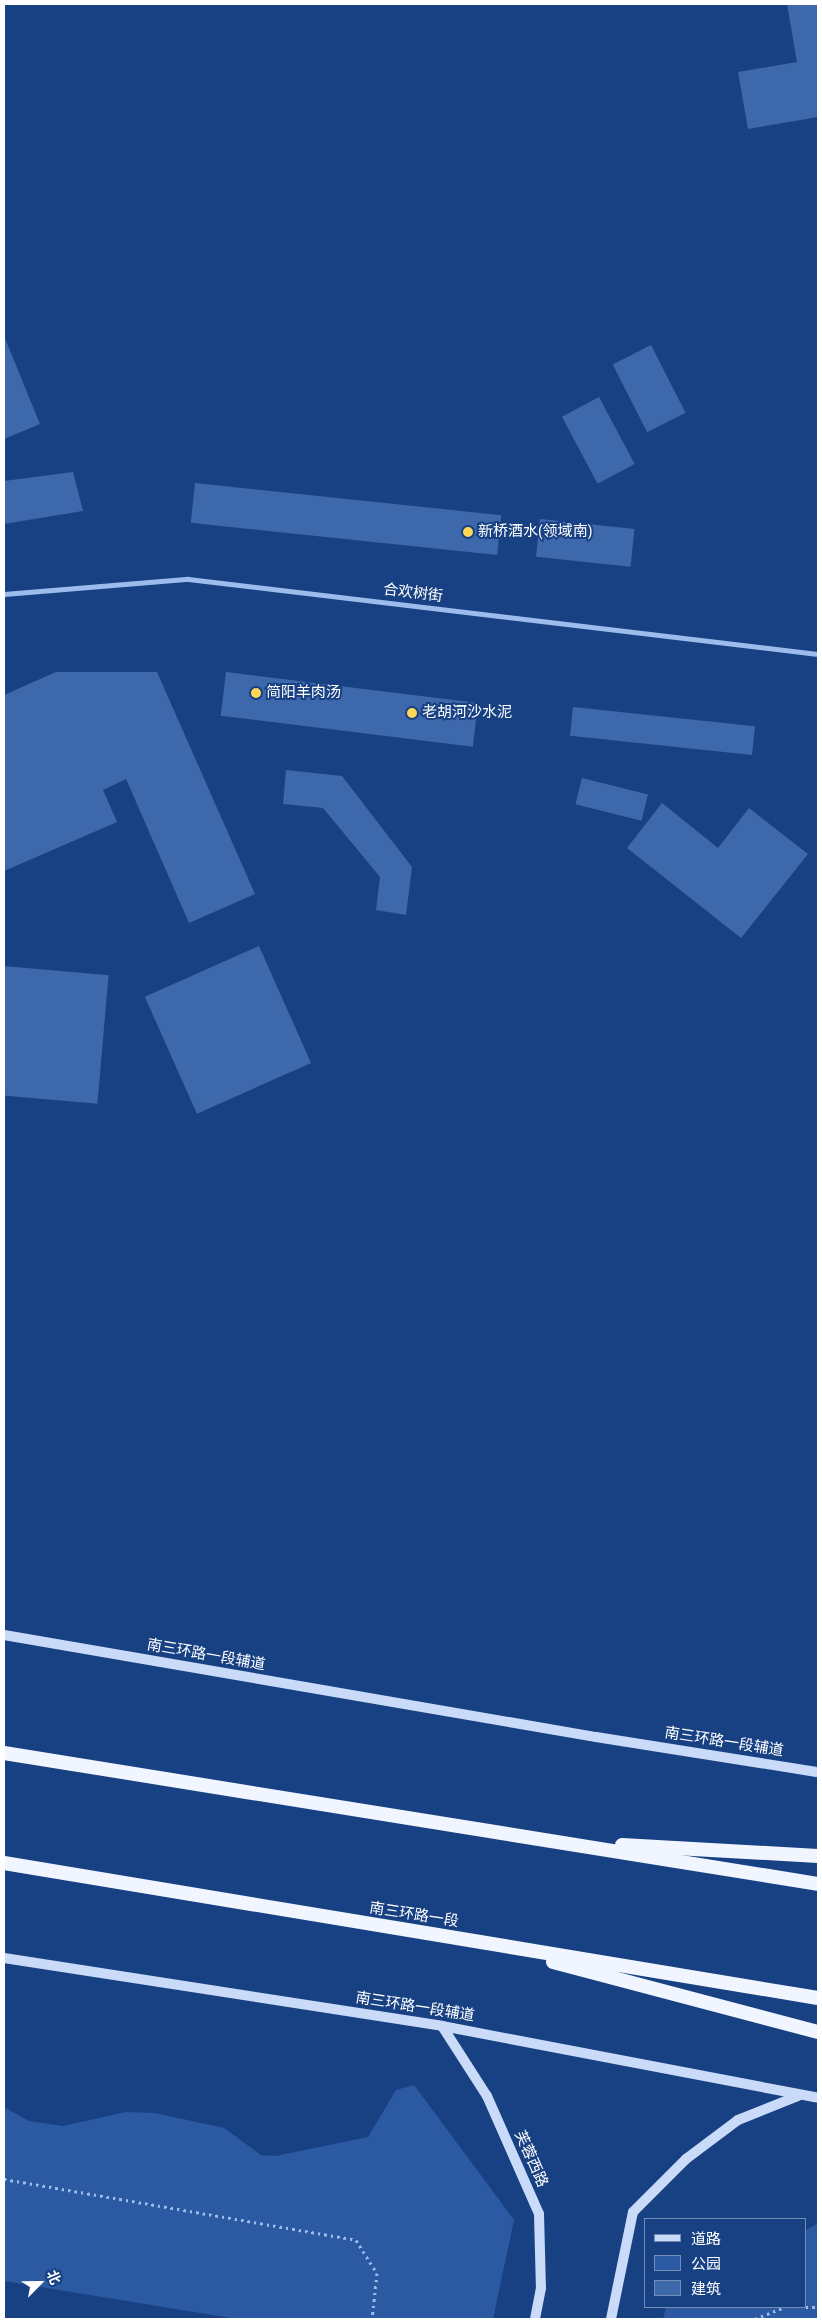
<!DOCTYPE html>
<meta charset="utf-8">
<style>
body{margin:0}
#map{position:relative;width:822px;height:2323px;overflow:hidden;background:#184183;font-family:"Roboto Condensed","Noto Sans SC",sans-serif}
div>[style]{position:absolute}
.green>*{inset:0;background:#2b5aa3}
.building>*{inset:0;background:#3d68ab;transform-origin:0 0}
.path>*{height:3px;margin-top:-1.5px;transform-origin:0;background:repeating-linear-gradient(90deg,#9dbcec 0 2.5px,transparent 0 6.5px)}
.minor>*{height:5px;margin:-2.5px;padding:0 2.5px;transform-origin:2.5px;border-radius:2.5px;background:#9dbcec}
.secondary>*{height:10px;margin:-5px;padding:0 5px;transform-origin:5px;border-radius:5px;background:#c9dbf9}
.trunk>*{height:14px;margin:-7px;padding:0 7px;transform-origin:7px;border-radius:7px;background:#f0f5ff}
.dots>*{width:14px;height:14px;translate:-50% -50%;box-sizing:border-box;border:2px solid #184183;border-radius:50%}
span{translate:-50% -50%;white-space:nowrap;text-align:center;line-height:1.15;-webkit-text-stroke:4px #184183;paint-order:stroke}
.poi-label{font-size:15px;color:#fff}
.left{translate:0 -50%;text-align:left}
.street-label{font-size:15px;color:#fff}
.frame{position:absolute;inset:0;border:5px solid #fff;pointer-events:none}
.legend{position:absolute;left:644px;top:2218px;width:162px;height:90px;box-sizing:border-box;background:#184183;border:1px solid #748db5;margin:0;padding:6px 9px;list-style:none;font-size:15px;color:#fff}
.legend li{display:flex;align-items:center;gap:10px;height:25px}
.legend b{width:25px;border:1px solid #748db5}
.north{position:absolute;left:15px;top:2258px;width:50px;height:50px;-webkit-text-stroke:4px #184183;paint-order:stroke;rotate:67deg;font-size:14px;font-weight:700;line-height:20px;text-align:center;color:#fff}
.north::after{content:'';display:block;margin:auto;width:18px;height:22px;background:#fff;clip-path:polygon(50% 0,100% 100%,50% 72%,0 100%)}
</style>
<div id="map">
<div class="green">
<div style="clip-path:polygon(414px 2085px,514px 2220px,493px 2319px,237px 2319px,4px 2281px,4px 2107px,29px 2121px,63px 2126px,126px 2112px,155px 2113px,224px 2128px,261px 2155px,276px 2156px,368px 2137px,396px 2090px)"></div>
<div style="clip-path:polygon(818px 2223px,818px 2319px,663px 2319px,666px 2307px,806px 2307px,806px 2230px)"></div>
</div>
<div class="building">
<div style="clip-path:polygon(787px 4px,818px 4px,818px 117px,748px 129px,738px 72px,797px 62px)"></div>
<div style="clip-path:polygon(4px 336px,40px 424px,4px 439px)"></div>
<div style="left:651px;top:345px;width:76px;height:43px;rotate:63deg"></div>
<div style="left:599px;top:397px;width:76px;height:42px;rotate:62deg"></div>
<div style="clip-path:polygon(73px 472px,83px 511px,4px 524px,4px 481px)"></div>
<div style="left:195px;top:483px;width:308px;height:40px;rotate:6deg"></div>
<div style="left:540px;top:519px;width:95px;height:38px;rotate:6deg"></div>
<div style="clip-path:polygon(56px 672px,157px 672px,255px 894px,189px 923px,126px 779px,103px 790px,117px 822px,4px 871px,4px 695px)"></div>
<div style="left:226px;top:672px;width:254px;height:44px;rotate:7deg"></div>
<div style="left:573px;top:707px;width:183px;height:29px;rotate:6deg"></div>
<div style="clip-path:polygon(286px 770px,342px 776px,412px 867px,406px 915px,376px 910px,380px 877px,323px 808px,283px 804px)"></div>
<div style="left:582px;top:778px;width:68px;height:27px;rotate:14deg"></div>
<div style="clip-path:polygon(662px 803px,718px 848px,749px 808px,808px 854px,741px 938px,627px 848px)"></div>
<div style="left:259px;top:946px;width:128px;height:125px;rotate:66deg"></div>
<div style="left:4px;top:966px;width:105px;height:129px;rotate:5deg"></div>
</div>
<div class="path">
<div style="left:4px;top:2179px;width:357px;rotate:9.8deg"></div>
<div style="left:356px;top:2240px;width:39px;rotate:58deg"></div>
<div style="left:377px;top:2273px;width:46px;rotate:96.2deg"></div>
<div style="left:806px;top:2307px;width:12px"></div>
<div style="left:755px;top:2319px;width:31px;rotate:-22deg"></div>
</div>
<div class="minor">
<div style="left:4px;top:594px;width:185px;rotate:-4.7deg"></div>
<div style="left:188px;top:579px;width:634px;rotate:6.79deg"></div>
</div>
<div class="secondary">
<div style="left:4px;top:1635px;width:601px;rotate:9.78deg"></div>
<div style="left:596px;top:1737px;width:225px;rotate:9deg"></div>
<div style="left:4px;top:1958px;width:443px;rotate:8.8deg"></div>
<div style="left:442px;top:2026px;width:383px;rotate:10.8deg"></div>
<div style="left:442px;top:2026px;width:83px;rotate:57.3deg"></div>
<div style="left:487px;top:2096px;width:129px;rotate:66.2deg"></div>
<div style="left:539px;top:2214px;width:74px;rotate:88.5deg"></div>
<div style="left:541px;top:2288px;width:32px;rotate:101deg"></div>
<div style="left:611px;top:2319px;width:109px;rotate:-78.4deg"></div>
<div style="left:633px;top:2212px;width:75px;rotate:-45deg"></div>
<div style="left:686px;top:2159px;width:65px;rotate:-36.9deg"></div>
<div style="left:738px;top:2120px;width:65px;rotate:-21.8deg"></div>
</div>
<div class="trunk">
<div style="left:4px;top:1753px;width:824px;rotate:9.14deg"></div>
<div style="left:622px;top:1845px;width:196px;rotate:3.2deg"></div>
<div style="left:4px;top:1863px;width:825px;rotate:9.42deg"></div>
<div style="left:553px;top:1962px;width:274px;rotate:14.8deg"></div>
</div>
<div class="dots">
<div style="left:468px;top:532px;background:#ffd858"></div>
<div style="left:256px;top:693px;background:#ffd858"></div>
<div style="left:412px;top:713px;background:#ffd858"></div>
</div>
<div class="poi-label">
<span class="left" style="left:478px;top:532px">新桥酒水(领域南)</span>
<span class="left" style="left:266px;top:693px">简阳羊肉汤</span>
<span class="left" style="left:422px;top:713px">老胡河沙水泥</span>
</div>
<div class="street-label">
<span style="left:413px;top:593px;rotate:7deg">合欢树街</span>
<span style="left:206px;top:1655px;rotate:10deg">南三环路一段辅道</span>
<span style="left:724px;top:1742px;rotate:9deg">南三环路一段辅道</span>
<span style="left:414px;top:1915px;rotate:9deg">南三环路一段</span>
<span style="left:415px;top:2007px;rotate:9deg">南三环路一段辅道</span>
<span style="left:531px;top:2159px;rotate:66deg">芙蓉西路</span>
</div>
<div class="frame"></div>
<ul class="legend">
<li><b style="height:6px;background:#c9dbf9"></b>道路</li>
<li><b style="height:14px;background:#2b5aa3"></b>公园</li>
<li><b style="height:14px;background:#3d68ab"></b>建筑</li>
</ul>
<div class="north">北</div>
</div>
